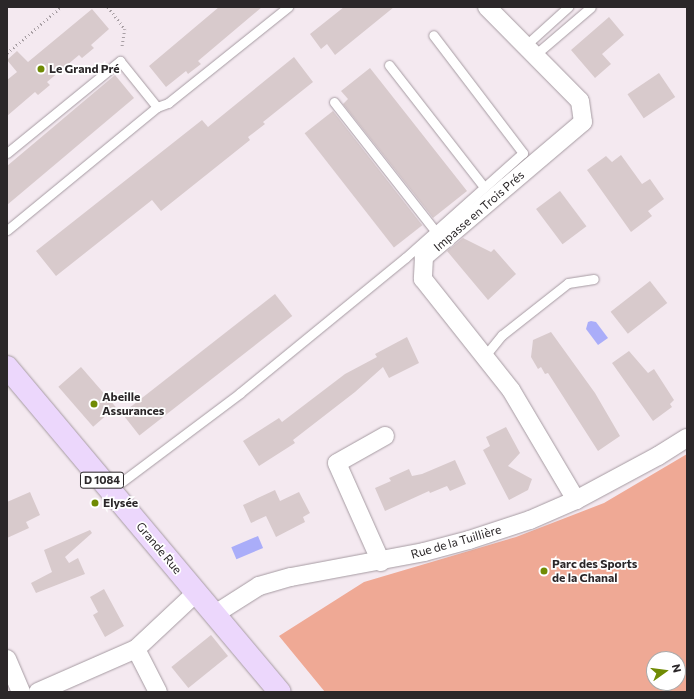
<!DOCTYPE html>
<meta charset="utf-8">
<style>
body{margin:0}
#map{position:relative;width:694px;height:699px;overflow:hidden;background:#f4e9f0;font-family:Commissioner,sans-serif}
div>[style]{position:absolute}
.green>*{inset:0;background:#efa995}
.water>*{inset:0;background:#aaadf9;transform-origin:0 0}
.building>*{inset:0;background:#d8cacc;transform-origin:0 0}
.path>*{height:2.5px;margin-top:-1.25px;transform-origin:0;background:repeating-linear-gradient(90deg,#a89fa4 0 1px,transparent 0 4px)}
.roads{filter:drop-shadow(0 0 1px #a69ba2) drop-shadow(0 0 1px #a69ba2)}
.service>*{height:9px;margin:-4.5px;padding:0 4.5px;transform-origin:4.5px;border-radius:4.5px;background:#fff}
.minor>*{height:18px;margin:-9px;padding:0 9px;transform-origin:9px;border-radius:9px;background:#fff}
.primary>*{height:22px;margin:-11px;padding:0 11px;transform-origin:11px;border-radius:11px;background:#ecd7fc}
.dots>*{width:11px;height:11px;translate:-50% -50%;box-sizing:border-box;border:2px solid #fff;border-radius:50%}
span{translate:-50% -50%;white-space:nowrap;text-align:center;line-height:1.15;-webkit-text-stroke:3.5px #fff;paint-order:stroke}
.shield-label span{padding:1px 3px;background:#fff;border:1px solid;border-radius:3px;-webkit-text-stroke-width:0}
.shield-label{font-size:11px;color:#2b2729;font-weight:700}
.poi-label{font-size:12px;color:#2b2729;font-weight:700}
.left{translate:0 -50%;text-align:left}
.street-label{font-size:12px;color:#2b2729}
.frame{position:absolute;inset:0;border:8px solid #2b2729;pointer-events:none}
.north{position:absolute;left:646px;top:651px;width:40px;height:40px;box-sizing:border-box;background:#fff;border:1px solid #aaa9a9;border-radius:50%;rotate:76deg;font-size:11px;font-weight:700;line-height:16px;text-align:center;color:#2b2729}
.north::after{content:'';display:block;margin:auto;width:14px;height:18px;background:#708b04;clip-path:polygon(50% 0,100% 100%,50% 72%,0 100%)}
</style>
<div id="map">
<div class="green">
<div style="clip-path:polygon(evenodd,687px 454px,687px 692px,325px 692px,279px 636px,364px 582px,516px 537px,604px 503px,687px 454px,654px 659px,678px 659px,678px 683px,654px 683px,654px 659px)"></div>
</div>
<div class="water">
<div style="clip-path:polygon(591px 321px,596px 322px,608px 338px,598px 345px,586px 329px,588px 322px)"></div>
<div style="left:258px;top:536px;width:13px;height:29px;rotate:67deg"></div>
</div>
<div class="building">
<div style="clip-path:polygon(219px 7px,262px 7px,198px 61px,201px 64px,188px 74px,186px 71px,166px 87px,149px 66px)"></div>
<div style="clip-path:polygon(344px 7px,394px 7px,335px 55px,327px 44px,321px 49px,310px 34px)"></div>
<div style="clip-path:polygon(92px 9px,109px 29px,91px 45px,94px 48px,82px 58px,79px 55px,47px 82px,50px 85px,38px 95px,35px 92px,7px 116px,7px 80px,17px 72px,7px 60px,17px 51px,28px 62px)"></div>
<div style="clip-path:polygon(609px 17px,624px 35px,602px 54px,611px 64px,595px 78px,571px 50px)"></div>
<div style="clip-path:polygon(294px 57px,313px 82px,263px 122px,265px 124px,248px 137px,250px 140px,161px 211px,152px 200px,56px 276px,36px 251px,202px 120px,208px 127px)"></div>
<div style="clip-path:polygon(370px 68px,467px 191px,433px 218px,343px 104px,348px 99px,341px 91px)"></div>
<div style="left:659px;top:73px;width:29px;height:38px;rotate:56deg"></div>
<div style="clip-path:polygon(115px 75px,134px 98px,7px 205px,7px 166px)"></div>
<div style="left:333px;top:111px;width:145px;height:36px;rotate:52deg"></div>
<div style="clip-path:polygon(621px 155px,642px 184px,650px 179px,664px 199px,648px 211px,652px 216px,631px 232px,587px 170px,606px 156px,612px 162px)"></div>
<div style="left:560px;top:191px;width:44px;height:30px;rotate:53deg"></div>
<div style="clip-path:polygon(463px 238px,491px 252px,494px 249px,516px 274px,488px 300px,447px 251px)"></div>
<div style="left:650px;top:281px;width:28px;height:50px;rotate:52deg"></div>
<div style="left:275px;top:294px;width:28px;height:194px;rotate:52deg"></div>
<div style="clip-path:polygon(551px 332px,595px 393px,620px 436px,598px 451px,548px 373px,545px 374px,541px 367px,538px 369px,531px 357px,533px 340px)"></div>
<div style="clip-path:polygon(407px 337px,419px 363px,389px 378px,383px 367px,355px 392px,293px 440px,295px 443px,259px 466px,243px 441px,279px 418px,282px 422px,345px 374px,377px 357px,375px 354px)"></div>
<div style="clip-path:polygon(629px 351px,648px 373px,654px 369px,674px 400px,670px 404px,672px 407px,653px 421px,612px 363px)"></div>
<div style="left:81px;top:367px;width:53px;height:30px;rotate:49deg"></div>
<div style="clip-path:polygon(506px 427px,520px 453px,508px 466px,532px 479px,528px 490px,509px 500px,483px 450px,490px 446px,486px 437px)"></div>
<div style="clip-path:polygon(455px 460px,466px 484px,450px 491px,447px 486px,430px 493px,429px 491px,385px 511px,375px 488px,391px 481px,389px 478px,409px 469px,412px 476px,422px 474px)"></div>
<div style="clip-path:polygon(275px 490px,280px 501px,299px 492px,310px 513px,303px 517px,305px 522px,276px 537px,266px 516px,251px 523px,243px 505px)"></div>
<div style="clip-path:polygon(30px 492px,40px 515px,26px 522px,29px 528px,7px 538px,7px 502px)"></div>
<div style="clip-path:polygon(90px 530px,92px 533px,65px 557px,69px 563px,78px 558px,85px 574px,36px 593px,31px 583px,52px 572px,44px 550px)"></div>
<div style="clip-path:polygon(104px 589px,124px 626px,105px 637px,93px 615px,98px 612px,90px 597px)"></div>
<div style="left:211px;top:635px;width:27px;height:51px;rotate:51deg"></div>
</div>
<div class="path">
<div style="left:108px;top:7px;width:28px;rotate:52deg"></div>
<div style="left:125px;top:29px;width:18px;rotate:99deg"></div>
<div style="left:7px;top:53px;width:71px;rotate:-40.4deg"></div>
</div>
<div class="roads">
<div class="service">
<div style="left:526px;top:45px;width:57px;rotate:-42.1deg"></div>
<div style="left:536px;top:54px;width:72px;rotate:-40.5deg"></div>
<div style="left:389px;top:65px;width:155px;rotate:52.1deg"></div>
<div style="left:334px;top:102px;width:164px;rotate:51.9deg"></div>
<div style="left:157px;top:107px;width:12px;rotate:-20deg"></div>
<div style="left:168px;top:103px;width:154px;rotate:-38.7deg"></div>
<div style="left:7px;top:153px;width:146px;rotate:-39.2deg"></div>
<div style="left:120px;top:61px;width:59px;rotate:51.2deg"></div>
<div style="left:157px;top:107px;width:194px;rotate:140.6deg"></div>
<div style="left:484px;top:357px;width:28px;rotate:-51deg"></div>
<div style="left:502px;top:335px;width:84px;rotate:-38.2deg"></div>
<div style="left:568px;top:283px;width:26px;rotate:-9deg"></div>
<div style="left:111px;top:490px;width:161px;rotate:-36.9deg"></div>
<div style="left:240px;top:393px;width:213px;rotate:-39.3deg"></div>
<div style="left:405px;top:258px;width:158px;rotate:-41.7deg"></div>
<div style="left:523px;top:153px;width:148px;rotate:-127.3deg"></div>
</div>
<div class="minor">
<div style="left:487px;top:7px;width:132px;rotate:45.3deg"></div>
<div style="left:580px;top:101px;width:21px;rotate:82deg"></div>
<div style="left:583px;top:122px;width:209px;rotate:139.7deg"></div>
<div style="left:424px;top:257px;width:22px;rotate:93deg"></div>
<div style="left:423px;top:279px;width:142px;rotate:51.6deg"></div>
<div style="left:511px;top:390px;width:128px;rotate:59.4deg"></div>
<div style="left:381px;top:562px;width:108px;rotate:-114deg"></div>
<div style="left:337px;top:463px;width:55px;rotate:-29.4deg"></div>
<div style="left:215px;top:614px;width:52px;rotate:-32.5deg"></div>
<div style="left:259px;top:586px;width:33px;rotate:-16deg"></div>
<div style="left:291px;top:577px;width:135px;rotate:-10.6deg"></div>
<div style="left:424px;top:552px;width:47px;rotate:-14.9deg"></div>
<div style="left:469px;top:540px;width:64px;rotate:-18.2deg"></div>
<div style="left:530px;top:520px;width:50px;rotate:-23.5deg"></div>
<div style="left:576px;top:500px;width:93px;rotate:-28.2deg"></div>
<div style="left:658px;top:456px;width:34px;rotate:-32deg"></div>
<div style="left:136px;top:649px;width:48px;rotate:62.9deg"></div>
<div style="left:7px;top:659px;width:36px;rotate:67deg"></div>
<div style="left:38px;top:692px;width:107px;rotate:-23.7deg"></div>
<div style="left:136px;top:649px;width:83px;rotate:-43.1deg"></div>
</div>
<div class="primary">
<div style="left:7px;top:367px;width:424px;rotate:50deg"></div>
</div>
</div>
<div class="dots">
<div style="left:41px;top:69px;background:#708b04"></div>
<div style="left:94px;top:404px;background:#708b04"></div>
<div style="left:95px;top:503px;background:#708b04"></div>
<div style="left:544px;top:571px;background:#708b04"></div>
</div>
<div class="shield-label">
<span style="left:102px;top:480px">D 1084</span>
</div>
<div class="poi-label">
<span class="left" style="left:49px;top:69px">Le Grand Pré</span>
<span class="left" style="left:102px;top:404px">Abeille<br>Assurances</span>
<span class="left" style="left:103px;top:503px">Elysée</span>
<span class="left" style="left:552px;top:571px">Parc des Sports<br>de la Chanal</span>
</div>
<div class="street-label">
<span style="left:479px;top:211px;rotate:-41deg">Impasse en Trois Prés</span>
<span style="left:456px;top:542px;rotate:-16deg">Rue de la Tuillière</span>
<span style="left:159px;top:548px;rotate:50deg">Grande Rue</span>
</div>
<div class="frame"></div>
<div class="north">N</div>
</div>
